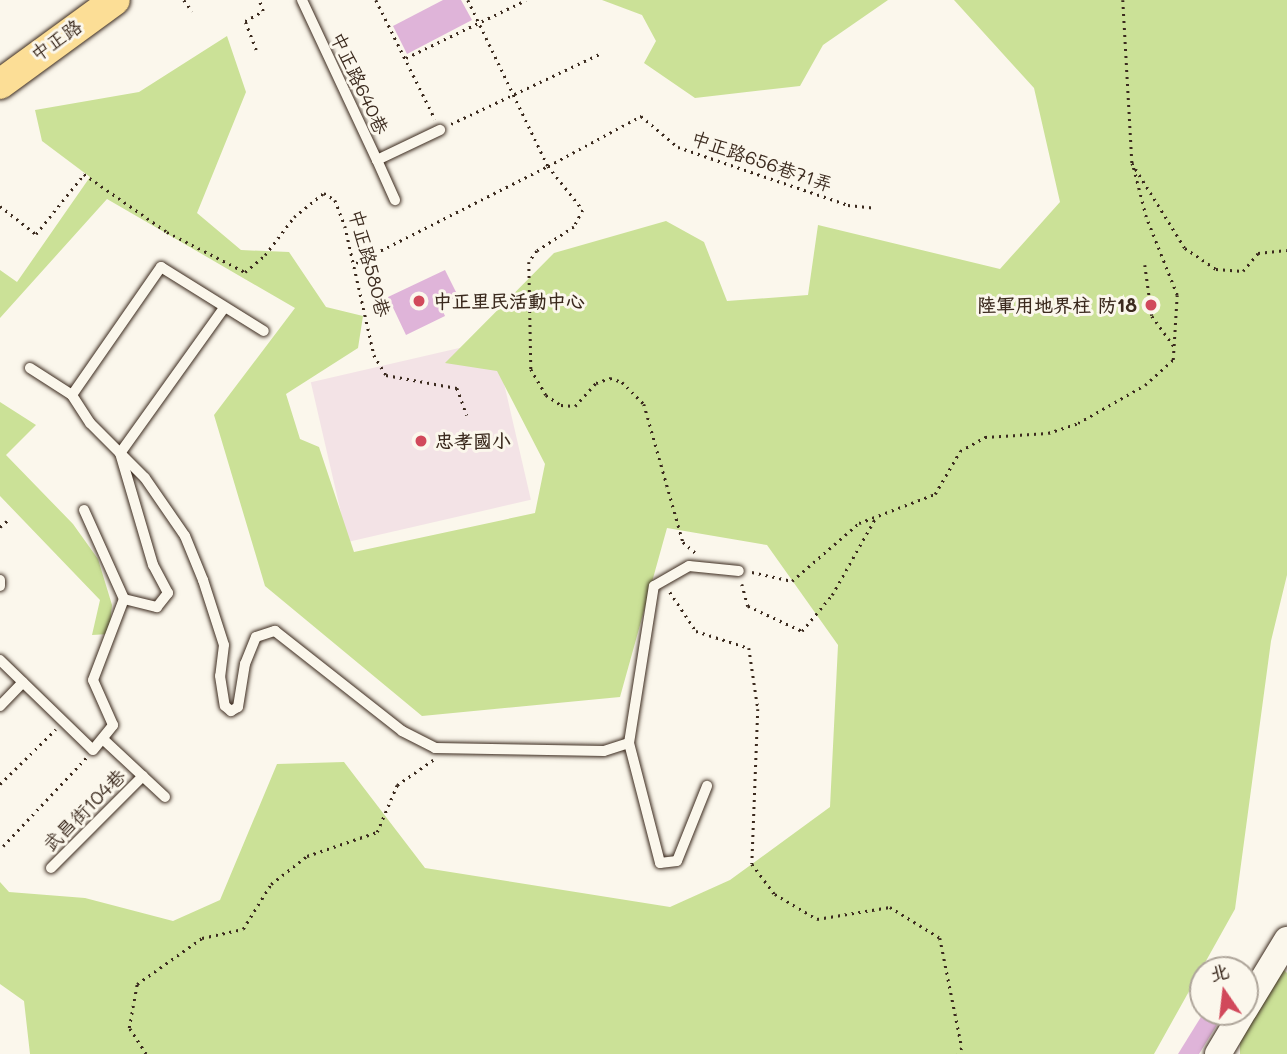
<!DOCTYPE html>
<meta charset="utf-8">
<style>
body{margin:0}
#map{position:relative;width:1287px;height:1054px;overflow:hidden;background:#fbf7ec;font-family:Mali,"LXGW WenKai TC",sans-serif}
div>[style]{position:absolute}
.built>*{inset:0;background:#f3e3e6;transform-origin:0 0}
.green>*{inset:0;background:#cbe197}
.building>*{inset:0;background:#dfb4d9}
.path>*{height:2.5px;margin-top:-1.25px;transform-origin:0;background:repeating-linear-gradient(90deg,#3b2a1e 0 2px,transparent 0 7px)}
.roads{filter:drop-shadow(0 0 2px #3b2a1e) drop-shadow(0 0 2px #3b2a1e)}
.lane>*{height:10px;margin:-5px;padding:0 5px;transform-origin:5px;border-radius:5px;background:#fbf7ec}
.secondary>*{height:26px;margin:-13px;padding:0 13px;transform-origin:13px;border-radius:13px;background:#fbf7ec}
.primary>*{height:30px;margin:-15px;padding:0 15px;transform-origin:15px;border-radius:15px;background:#fcde96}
.dots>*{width:19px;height:19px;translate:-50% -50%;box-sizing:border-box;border:4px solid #fbf7ec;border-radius:50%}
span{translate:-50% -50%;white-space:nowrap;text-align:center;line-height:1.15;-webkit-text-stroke:6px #fbf7ec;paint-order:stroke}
.street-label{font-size:19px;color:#3b2a1e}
.poi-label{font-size:19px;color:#3b2a1e;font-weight:700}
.left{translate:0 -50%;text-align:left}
.right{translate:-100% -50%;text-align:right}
.north{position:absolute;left:1189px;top:956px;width:70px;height:70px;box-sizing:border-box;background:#fbf7ec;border:2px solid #aea59a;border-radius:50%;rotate:346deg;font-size:19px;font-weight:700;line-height:28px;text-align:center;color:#3b2a1e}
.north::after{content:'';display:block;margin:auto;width:24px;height:32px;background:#d1495b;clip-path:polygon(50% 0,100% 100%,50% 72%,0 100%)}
</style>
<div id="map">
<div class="built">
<div style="left:494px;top:340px;width:164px;height:188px;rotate:77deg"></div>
</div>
<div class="green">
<div style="clip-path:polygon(602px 0,888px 0,823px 45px,800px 86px,695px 98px,644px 63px,656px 41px,642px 15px)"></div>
<div style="clip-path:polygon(954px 0,1287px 0,1287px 575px,1271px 641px,1235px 909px,1154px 1054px,30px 1054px,24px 1001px,0 984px,0 882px,9px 892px,85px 898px,173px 921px,220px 900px,277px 764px,344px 762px,425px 868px,670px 907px,730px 880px,830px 807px,838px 645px,767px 545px,667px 528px,620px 697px,422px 716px,265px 586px,214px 415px,295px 308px,107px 199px,0 318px,0 270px,17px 282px,90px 177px,42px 141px,35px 110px,139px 92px,227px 36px,246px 92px,197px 213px,241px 250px,289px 252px,326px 307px,363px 316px,358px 348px,286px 394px,300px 439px,319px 447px,354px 552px,535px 513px,545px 464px,497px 371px,445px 363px,554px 253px,666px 221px,704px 242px,727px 301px,808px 295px,818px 225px,1000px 269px,1060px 202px,1034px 88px)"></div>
<div style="clip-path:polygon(0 402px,36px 425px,6px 455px,73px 524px,98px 559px,112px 605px,109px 634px,92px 635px,100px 600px,0 496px)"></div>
<div style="clip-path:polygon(1283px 969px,1287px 973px,1287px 1054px,1240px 1054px,1240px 1031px)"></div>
</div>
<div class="building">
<div style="clip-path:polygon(443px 0,461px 0,472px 20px,407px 54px,393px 26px)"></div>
<div style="clip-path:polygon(445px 270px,458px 296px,440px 305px,445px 316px,406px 335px,388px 297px)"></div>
<div style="clip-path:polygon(1204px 1012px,1225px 1012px,1199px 1054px,1178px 1054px)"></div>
</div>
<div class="path">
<div style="left:184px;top:0;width:14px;rotate:54deg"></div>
<div style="left:376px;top:0;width:133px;rotate:63.6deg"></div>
<div style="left:468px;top:0;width:184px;rotate:64.3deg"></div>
<div style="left:548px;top:166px;width:106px;rotate:-28.3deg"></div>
<div style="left:641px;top:116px;width:48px;rotate:40deg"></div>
<div style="left:678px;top:147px;width:180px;rotate:18.8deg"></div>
<div style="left:848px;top:205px;width:27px;rotate:6deg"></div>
<div style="left:1123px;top:0;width:163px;rotate:86.8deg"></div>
<div style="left:1132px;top:163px;width:100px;rotate:58.1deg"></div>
<div style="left:1185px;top:248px;width:37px;rotate:34deg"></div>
<div style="left:1216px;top:269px;width:27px;rotate:4deg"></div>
<div style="left:1243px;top:271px;width:23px;rotate:-50deg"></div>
<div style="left:1258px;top:253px;width:29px;rotate:-6deg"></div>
<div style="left:256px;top:50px;width:31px;rotate:-111deg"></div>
<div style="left:245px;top:21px;width:21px;rotate:-29deg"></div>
<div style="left:263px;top:11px;width:12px;rotate:-110deg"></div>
<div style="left:406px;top:58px;width:133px;rotate:-25.8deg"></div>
<div style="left:451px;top:124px;width:165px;rotate:-25.2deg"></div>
<div style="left:0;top:206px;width:46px;rotate:37.9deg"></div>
<div style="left:36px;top:234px;width:77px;rotate:-51.3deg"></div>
<div style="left:84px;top:174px;width:101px;rotate:34.9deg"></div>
<div style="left:167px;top:232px;width:88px;rotate:27.1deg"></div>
<div style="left:245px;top:272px;width:26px;rotate:-40deg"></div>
<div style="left:265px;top:255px;width:48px;rotate:-52.7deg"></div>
<div style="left:294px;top:217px;width:38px;rotate:-39deg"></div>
<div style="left:324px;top:193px;width:13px;rotate:32deg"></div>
<div style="left:335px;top:200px;width:28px;rotate:69deg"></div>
<div style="left:345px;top:226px;width:132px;rotate:77.3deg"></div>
<div style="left:374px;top:355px;width:23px;rotate:59deg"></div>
<div style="left:386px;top:375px;width:72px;rotate:10.4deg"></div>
<div style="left:457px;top:388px;width:29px;rotate:70deg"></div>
<div style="left:356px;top:263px;width:215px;rotate:-26.8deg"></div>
<div style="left:548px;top:166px;width:56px;rotate:51.5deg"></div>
<div style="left:583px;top:210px;width:19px;rotate:118deg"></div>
<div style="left:574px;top:227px;width:44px;rotate:147deg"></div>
<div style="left:537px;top:251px;width:14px;rotate:126deg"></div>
<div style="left:529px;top:262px;width:107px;rotate:88.9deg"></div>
<div style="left:531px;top:369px;width:30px;rotate:60deg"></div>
<div style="left:546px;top:395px;width:18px;rotate:34deg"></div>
<div style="left:561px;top:405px;width:14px;rotate:4deg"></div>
<div style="left:575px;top:406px;width:31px;rotate:-48deg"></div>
<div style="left:596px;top:383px;width:15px;rotate:-20deg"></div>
<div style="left:610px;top:378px;width:13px;rotate:18deg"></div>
<div style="left:622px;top:382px;width:31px;rotate:45deg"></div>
<div style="left:644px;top:404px;width:143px;rotate:74.2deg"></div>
<div style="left:683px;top:542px;width:18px;rotate:41deg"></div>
<div style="left:1145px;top:265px;width:51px;rotate:82.2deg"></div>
<div style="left:1152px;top:316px;width:37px;rotate:54deg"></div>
<div style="left:0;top:527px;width:11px;rotate:-41deg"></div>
<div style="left:752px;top:572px;width:41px;rotate:12.7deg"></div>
<div style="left:792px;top:581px;width:89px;rotate:-40.9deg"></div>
<div style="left:859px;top:523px;width:81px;rotate:-20.9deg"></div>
<div style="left:935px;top:494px;width:50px;rotate:-59.8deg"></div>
<div style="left:960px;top:451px;width:29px;rotate:-29deg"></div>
<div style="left:985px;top:437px;width:63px;rotate:-3.6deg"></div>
<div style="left:1048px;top:433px;width:32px;rotate:-18deg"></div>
<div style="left:1078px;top:423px;width:77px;rotate:-29.6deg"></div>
<div style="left:1145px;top:385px;width:38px;rotate:-42deg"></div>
<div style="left:1173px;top:360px;width:65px;rotate:-86.5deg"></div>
<div style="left:1177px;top:295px;width:84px;rotate:-111.7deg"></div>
<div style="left:1146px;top:217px;width:56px;rotate:-104.5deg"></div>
<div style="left:742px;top:584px;width:23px;rotate:75deg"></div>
<div style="left:748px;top:606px;width:60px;rotate:24.8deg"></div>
<div style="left:802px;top:631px;width:47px;rotate:-50.2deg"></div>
<div style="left:832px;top:595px;width:90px;rotate:-60.6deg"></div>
<div style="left:670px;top:592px;width:47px;rotate:56.3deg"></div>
<div style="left:696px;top:631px;width:56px;rotate:17.8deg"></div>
<div style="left:749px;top:648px;width:62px;rotate:81.6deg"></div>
<div style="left:758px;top:709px;width:155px;rotate:92.2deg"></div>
<div style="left:752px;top:864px;width:38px;rotate:53deg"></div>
<div style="left:775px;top:894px;width:49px;rotate:30.8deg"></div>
<div style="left:817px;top:919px;width:74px;rotate:-9.3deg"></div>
<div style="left:890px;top:907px;width:59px;rotate:31.8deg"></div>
<div style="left:940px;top:938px;width:112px;rotate:78.7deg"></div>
<div style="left:962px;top:1048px;width:7px;rotate:124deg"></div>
<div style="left:0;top:784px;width:78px;rotate:-44.5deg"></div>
<div style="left:3px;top:846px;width:121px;rotate:-46.7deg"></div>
<div style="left:146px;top:1054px;width:31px;rotate:-123deg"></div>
<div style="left:129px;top:1028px;width:45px;rotate:-79.7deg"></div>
<div style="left:137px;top:984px;width:80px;rotate:-35.3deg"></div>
<div style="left:202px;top:938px;width:42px;rotate:-12.4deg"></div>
<div style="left:243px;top:929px;width:53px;rotate:-58.1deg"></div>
<div style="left:271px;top:884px;width:46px;rotate:-37.9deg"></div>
<div style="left:307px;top:856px;width:74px;rotate:-18.9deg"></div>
<div style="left:377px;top:832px;width:51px;rotate:-66.9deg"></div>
<div style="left:397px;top:785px;width:44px;rotate:-34.8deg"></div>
</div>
<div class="roads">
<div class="lane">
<div style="left:302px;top:0;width:177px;rotate:64.9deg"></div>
<div style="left:377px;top:160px;width:70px;rotate:-25.5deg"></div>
<div style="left:377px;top:160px;width:44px;rotate:65.8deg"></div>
<div style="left:224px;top:308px;width:178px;rotate:125.6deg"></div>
<div style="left:120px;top:453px;width:35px;rotate:45deg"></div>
<div style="left:145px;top:478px;width:70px;rotate:55.4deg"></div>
<div style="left:185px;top:536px;width:48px;rotate:67.8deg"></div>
<div style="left:203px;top:580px;width:68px;rotate:72.1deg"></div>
<div style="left:224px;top:645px;width:31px;rotate:97deg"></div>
<div style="left:220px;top:676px;width:30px;rotate:81deg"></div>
<div style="left:225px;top:706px;width:8px;rotate:40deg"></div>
<div style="left:231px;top:711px;width:8px;rotate:-30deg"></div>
<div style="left:238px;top:707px;width:44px;rotate:-80.8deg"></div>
<div style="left:245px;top:664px;width:29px;rotate:-68deg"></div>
<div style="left:256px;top:637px;width:20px;rotate:-18deg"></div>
<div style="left:275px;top:631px;width:162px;rotate:38.2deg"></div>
<div style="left:402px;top:731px;width:37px;rotate:27deg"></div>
<div style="left:435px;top:748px;width:169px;rotate:1deg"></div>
<div style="left:604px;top:751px;width:26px;rotate:-18deg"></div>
<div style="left:629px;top:743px;width:124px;rotate:75.5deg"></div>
<div style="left:660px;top:863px;width:17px;rotate:-7deg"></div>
<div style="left:677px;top:861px;width:81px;rotate:-68.2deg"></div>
<div style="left:72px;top:395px;width:156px;rotate:-55.2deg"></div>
<div style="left:161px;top:267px;width:121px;rotate:31.9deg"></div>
<div style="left:84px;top:510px;width:98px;rotate:65.8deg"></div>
<div style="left:0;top:580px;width:6px;rotate:90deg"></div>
<div style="left:0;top:660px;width:129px;rotate:44.1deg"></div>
<div style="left:93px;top:750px;width:32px;rotate:-51deg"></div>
<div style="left:113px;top:725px;width:49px;rotate:-114deg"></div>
<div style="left:93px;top:680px;width:87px;rotate:-69.1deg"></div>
<div style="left:124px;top:599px;width:34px;rotate:14deg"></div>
<div style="left:157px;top:607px;width:18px;rotate:-52deg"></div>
<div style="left:168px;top:593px;width:32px;rotate:-118deg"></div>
<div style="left:153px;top:565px;width:117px;rotate:-106.4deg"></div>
<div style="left:120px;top:453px;width:42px;rotate:-135deg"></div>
<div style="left:90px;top:423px;width:33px;rotate:-123deg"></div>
<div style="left:72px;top:395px;width:50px;rotate:-147.3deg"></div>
<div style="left:0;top:706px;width:33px;rotate:-46deg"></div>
<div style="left:105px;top:741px;width:82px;rotate:43deg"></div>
<div style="left:629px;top:743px;width:159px;rotate:-81deg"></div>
<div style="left:654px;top:586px;width:40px;rotate:-29.7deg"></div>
<div style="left:689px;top:566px;width:50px;rotate:5.7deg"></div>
<div style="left:51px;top:868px;width:130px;rotate:-45deg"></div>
</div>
<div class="secondary">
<div style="left:1245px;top:1009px;width:81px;rotate:-58.7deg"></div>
<div style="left:1218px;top:1054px;width:49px;rotate:-59.2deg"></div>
</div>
<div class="primary">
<div style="left:0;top:84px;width:142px;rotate:-36.1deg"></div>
</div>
</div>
<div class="dots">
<div style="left:419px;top:301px;background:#d1495b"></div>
<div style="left:1151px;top:305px;background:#d1495b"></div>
<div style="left:421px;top:441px;background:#d1495b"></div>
</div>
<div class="street-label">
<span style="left:56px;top:40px;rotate:-35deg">中正路</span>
<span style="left:360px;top:83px;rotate:65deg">中正路640巷</span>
<span style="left:762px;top:161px;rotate:19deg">中正路656巷71弄</span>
<span style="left:370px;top:263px;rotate:75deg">中正路580巷</span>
<span style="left:84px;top:810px;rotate:-45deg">武昌街104巷</span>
</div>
<div class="poi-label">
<span class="left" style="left:433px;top:301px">中正里民活動中心</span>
<span class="right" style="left:1137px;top:305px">陸軍用地界柱 防18</span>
<span class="left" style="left:435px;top:441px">忠孝國小</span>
</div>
<div class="north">北</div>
</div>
